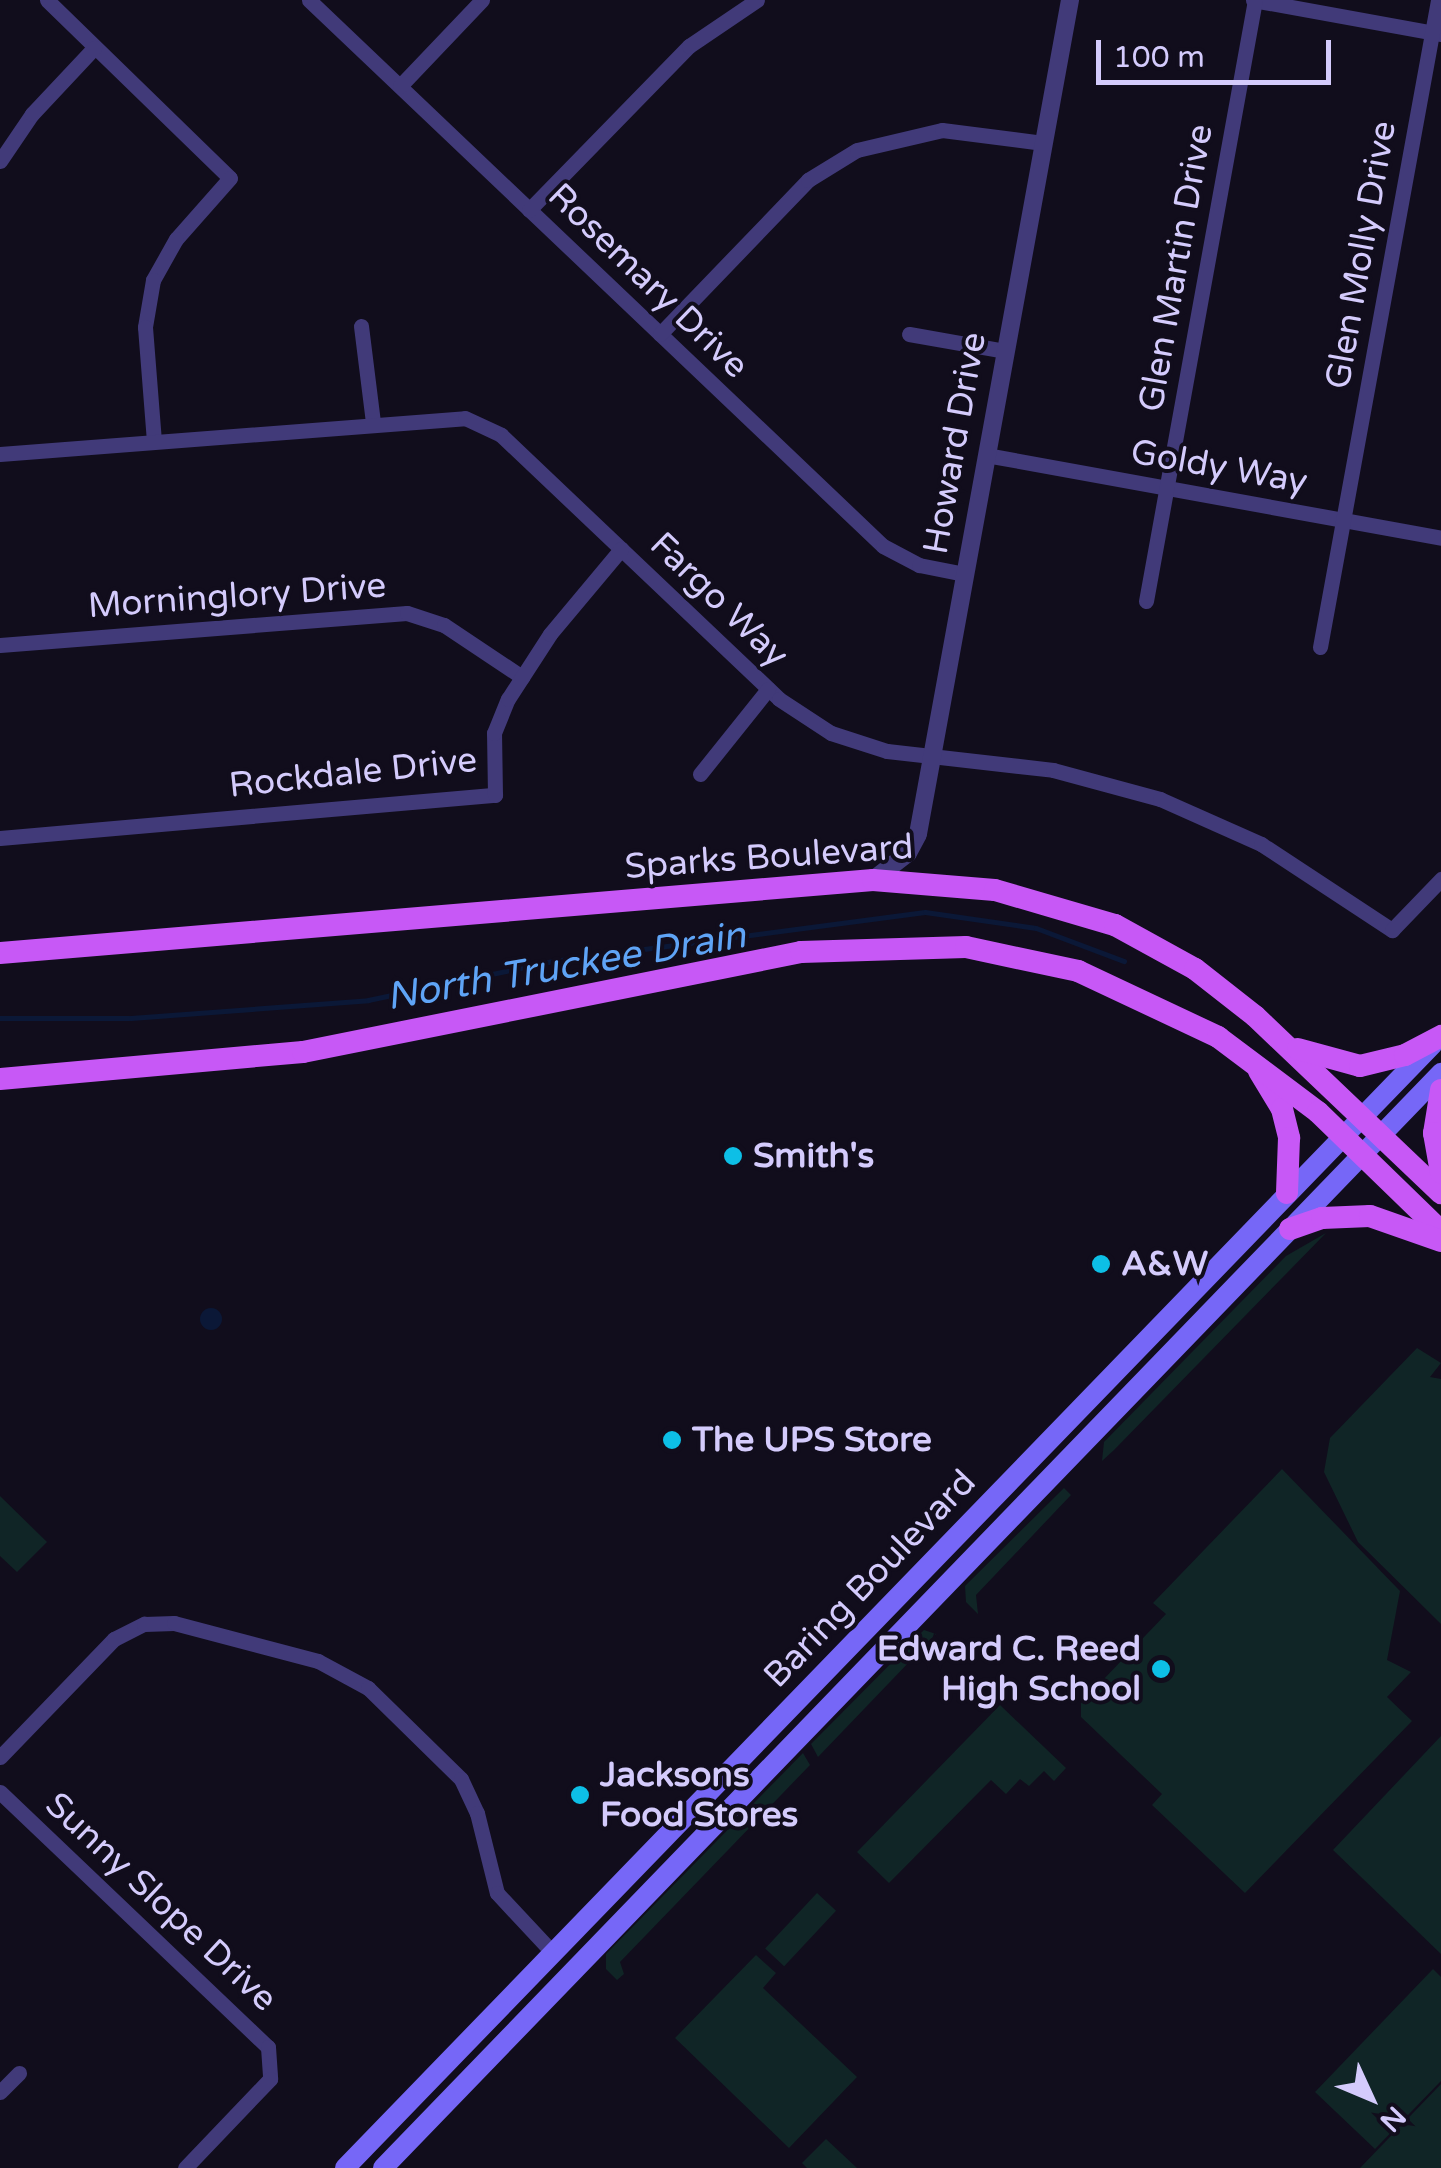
<!DOCTYPE html>
<style>
body{margin:0}
#map{position:relative;width:1441px;height:2168px;overflow:hidden;background:#110d1c;font-family:"Varela Round",sans-serif}
div>[style]{position:absolute}
.green>*{inset:0;background:#102526;transform-origin:0 0}
.water>*{inset:0;background:#0b1837}
.round{border-radius:50%}
.stream>*{height:5px;margin:-2.5px;padding:0 2.5px;transform-origin:2.5px;border-radius:2.5px;background:#0b1837}
.minor>*{height:15px;margin:-7.5px;padding:0 7.5px;transform-origin:7.5px;border-radius:7.5px;background:#413a79}
.tertiary>*{height:18px;margin:-9px;padding:0 9px;transform-origin:9px;border-radius:9px;background:#413a79}
.secondary>*{height:20px;margin:-10px;padding:0 10px;transform-origin:10px;border-radius:10px;background:#7667f7}
.primary>*{height:22px;margin:-11px;padding:0 11px;transform-origin:11px;border-radius:11px;background:#c758f6}
.dots>*{width:28px;height:28px;translate:-50% -50%;box-sizing:border-box;border:5px solid #110d1c;border-radius:50%}
span{translate:-50% -50%;white-space:nowrap;text-align:center;line-height:1.15;-webkit-text-stroke:8px #110d1c;paint-order:stroke}
.street-label{font-size:35px;color:#d4cbfc}
.poi-label{font-size:35px;color:#d4cbfc;font-weight:700}
.left{translate:0 -50%;text-align:left}
.right{translate:-100% -50%;text-align:right}
.water-label{font-size:38px;color:#5fa4f6;font-style:italic}
.north{position:absolute;left:1321px;top:2048px;width:100px;height:100px;-webkit-text-stroke:8px #110d1c;paint-order:stroke;rotate:134deg;font-size:28px;font-weight:700;line-height:40px;text-align:center;color:#d4cbfc}
.north::after{content:'';display:block;margin:auto;width:35px;height:45px;background:#d4cbfc;clip-path:polygon(50% 0,100% 100%,50% 72%,0 100%)}
.scale{position:absolute;left:1096px;top:40px;width:235px;height:45px;box-sizing:border-box;border:5px solid #d4cbfc;border-top:0;padding-left:12px;font-size:30px;line-height:35px;white-space:nowrap;color:#d4cbfc;-webkit-text-stroke:8px #110d1c;paint-order:stroke}
</style>
<div id="map">
<div class="green">
<div style="clip-path:polygon(1326px 1233px,1114px 1450px,1102px 1461px,1104px 1442px,1286px 1256px)"></div>
<div style="clip-path:polygon(1417px 1348px,1441px 1363px,1430px 1377px,1441px 1379px,1441px 1624px,1358px 1542px,1324px 1472px,1330px 1438px)"></div>
<div style="clip-path:polygon(1282px 1469px,1400px 1591px,1387px 1660px,1411px 1672px,1387px 1697px,1412px 1721px,1245px 1893px,1152px 1805px,1162px 1794px,1081px 1717px,1081px 1703px,1166px 1614px,1153px 1603px)"></div>
<div style="clip-path:polygon(1064px 1488px,1071px 1495px,976px 1595px,978px 1614px,966px 1602px,965px 1586px)"></div>
<div style="clip-path:polygon(0 1496px,47px 1542px,17px 1572px,0 1556px)"></div>
<div style="clip-path:polygon(924px 1630px,936px 1634px,818px 1757px,811px 1744px)"></div>
<div style="clip-path:polygon(1000px 1705px,1066px 1768px,1054px 1781px,1044px 1771px,1029px 1786px,1020px 1779px,1006px 1794px,991px 1780px,889px 1883px,857px 1852px)"></div>
<div style="clip-path:polygon(1441px 1736px,1441px 1954px,1333px 1850px)"></div>
<div style="clip-path:polygon(803px 1753px,810px 1765px,620px 1962px,624px 1974px,617px 1980px,606px 1969px,606px 1954px)"></div>
<div style="left:817px;top:1893px;width:26px;height:76px;rotate:43deg"></div>
<div style="clip-path:polygon(756px 1955px,776px 1973px,763px 1988px,857px 2077px,789px 2148px,675px 2038px)"></div>
<div style="clip-path:polygon(1433px 1969px,1441px 1977px,1441px 2081px,1375px 2149px,1315px 2092px)"></div>
<div style="clip-path:polygon(1441px 2084px,1441px 2168px,1360px 2168px)"></div>
<div style="clip-path:polygon(826px 2139px,857px 2168px,807px 2168px,802px 2163px)"></div>
</div>
<div class="water">
<div class="round" style="left:200px;top:1308px;width:22px;height:22px"></div>
</div>
<div class="stream">
<div style="left:0;top:1018px;width:131px"></div>
<div style="left:131px;top:1018px;width:238px;rotate:-4.3deg"></div>
<div style="left:368px;top:1000px;width:189px;rotate:-11.9deg"></div>
<div style="left:553px;top:961px;width:375px;rotate:-7.5deg"></div>
<div style="left:925px;top:912px;width:112px;rotate:8.2deg"></div>
<div style="left:1036px;top:928px;width:94px;rotate:20.6deg"></div>
</div>
<div class="minor">
<div style="left:47px;top:0;width:255px;rotate:44.2deg"></div>
<div style="left:230px;top:178px;width:81px;rotate:131.5deg"></div>
<div style="left:176px;top:239px;width:47px;rotate:119.3deg"></div>
<div style="left:153px;top:280px;width:48px;rotate:99.7deg"></div>
<div style="left:145px;top:327px;width:114px;rotate:85.5deg"></div>
<div style="left:309px;top:0;width:792px;rotate:43.57deg"></div>
<div style="left:883px;top:546px;width:41px;rotate:27.8deg"></div>
<div style="left:919px;top:565px;width:47px;rotate:11.1deg"></div>
<div style="left:1253px;top:0;width:190px;rotate:10.3deg"></div>
<div style="left:400px;top:86px;width:119px;rotate:-46.4deg"></div>
<div style="left:0;top:161px;width:57px;rotate:-55.8deg"></div>
<div style="left:32px;top:114px;width:91px;rotate:-46.8deg"></div>
<div style="left:529px;top:210px;width:229px;rotate:-45.7deg"></div>
<div style="left:689px;top:46px;width:82px;rotate:-34.1deg"></div>
<div style="left:361px;top:326px;width:97px;rotate:82.9deg"></div>
<div style="left:660px;top:334px;width:214px;rotate:-46.1deg"></div>
<div style="left:808px;top:180px;width:57px;rotate:-31.5deg"></div>
<div style="left:857px;top:150px;width:87px;rotate:-13.2deg"></div>
<div style="left:942px;top:130px;width:102px;rotate:7.3deg"></div>
<div style="left:909px;top:334px;width:97px;rotate:10deg"></div>
<div style="left:0;top:454px;width:466px;rotate:-4.4deg"></div>
<div style="left:465px;top:418px;width:40px;rotate:25deg"></div>
<div style="left:501px;top:435px;width:383px;rotate:43.5deg"></div>
<div style="left:779px;top:699px;width:62px;rotate:33.2deg"></div>
<div style="left:831px;top:733px;width:59px;rotate:17.8deg"></div>
<div style="left:887px;top:751px;width:167px;rotate:6.5deg"></div>
<div style="left:1053px;top:770px;width:111px;rotate:15.2deg"></div>
<div style="left:1160px;top:799px;width:111px;rotate:24deg"></div>
<div style="left:1261px;top:844px;width:157px;rotate:33.3deg"></div>
<div style="left:1392px;top:930px;width:71px;rotate:-46.1deg"></div>
<div style="left:986px;top:455px;width:463px;rotate:10.3deg"></div>
<div style="left:1146px;top:601px;width:611px;rotate:-79.72deg"></div>
<div style="left:0;top:645px;width:408px;rotate:-4.5deg"></div>
<div style="left:407px;top:613px;width:39px;rotate:18deg"></div>
<div style="left:444px;top:625px;width:94px;rotate:33.7deg"></div>
<div style="left:1320px;top:647px;width:658px;rotate:-79.66deg"></div>
<div style="left:700px;top:774px;width:109px;rotate:-51.3deg"></div>
<div style="left:0;top:838px;width:497px;rotate:-5deg"></div>
<div style="left:495px;top:795px;width:62px;rotate:-90.9deg"></div>
<div style="left:494px;top:733px;width:37px;rotate:-68deg"></div>
<div style="left:508px;top:699px;width:77px;rotate:-57.1deg"></div>
<div style="left:550px;top:634px;width:111px;rotate:-50.1deg"></div>
<div style="left:0;top:1757px;width:164px;rotate:-46deg"></div>
<div style="left:114px;top:1639px;width:34px;rotate:-27deg"></div>
<div style="left:144px;top:1624px;width:30px;rotate:-2deg"></div>
<div style="left:174px;top:1623px;width:149px;rotate:14.8deg"></div>
<div style="left:318px;top:1661px;width:57px;rotate:28.4deg"></div>
<div style="left:368px;top:1688px;width:130px;rotate:44.4deg"></div>
<div style="left:461px;top:1779px;width:38px;rotate:65deg"></div>
<div style="left:477px;top:1813px;width:82px;rotate:76deg"></div>
<div style="left:497px;top:1893px;width:82px;rotate:47deg"></div>
<div style="left:0;top:1792px;width:370px;rotate:43.6deg"></div>
<div style="left:268px;top:2047px;width:32px;rotate:86deg"></div>
<div style="left:270px;top:2079px;width:123px;rotate:133.7deg"></div>
<div style="left:0;top:2092px;width:27px;rotate:-45deg"></div>
</div>
<div class="tertiary">
<div style="left:873px;top:880px;width:44px;rotate:-37.6deg"></div>
<div style="left:908px;top:853px;width:21px;rotate:-62deg"></div>
<div style="left:918px;top:834px;width:848px;rotate:-79.67deg"></div>
</div>
<div class="secondary">
<div style="left:345px;top:2168px;width:1563px;rotate:-45.93deg"></div>
<div style="left:383px;top:2168px;width:1523px;rotate:-45.98deg"></div>
</div>
<div class="primary">
<div style="left:0;top:953px;width:876px;rotate:-4.78deg"></div>
<div style="left:873px;top:880px;width:122px;rotate:4.7deg"></div>
<div style="left:995px;top:890px;width:125px;rotate:16.3deg"></div>
<div style="left:1115px;top:925px;width:91px;rotate:28.8deg"></div>
<div style="left:1195px;top:969px;width:76px;rotate:38.1deg"></div>
<div style="left:1255px;top:1016px;width:257px;rotate:43.6deg"></div>
<div style="left:1298px;top:1049px;width:64px;rotate:15.3deg"></div>
<div style="left:1360px;top:1066px;width:46px;rotate:-13.7deg"></div>
<div style="left:1405px;top:1055px;width:41px;rotate:-27.8deg"></div>
<div style="left:1259px;top:1071px;width:44px;rotate:58.8deg"></div>
<div style="left:1282px;top:1109px;width:30px;rotate:76deg"></div>
<div style="left:1289px;top:1138px;width:55px;rotate:92.1deg"></div>
<div style="left:0;top:1079px;width:304px;rotate:-5.1deg"></div>
<div style="left:303px;top:1052px;width:508px;rotate:-11.35deg"></div>
<div style="left:801px;top:952px;width:165px;rotate:-1.7deg"></div>
<div style="left:966px;top:947px;width:115px;rotate:12.1deg"></div>
<div style="left:1078px;top:971px;width:155px;rotate:25.2deg"></div>
<div style="left:1218px;top:1037px;width:125px;rotate:36.9deg"></div>
<div style="left:1318px;top:1112px;width:171px;rotate:44.1deg"></div>
<div style="left:1441px;top:1090px;width:44px;rotate:99.2deg"></div>
<div style="left:1434px;top:1133px;width:40px;rotate:80deg"></div>
<div style="left:1290px;top:1229px;width:34px;rotate:-19deg"></div>
<div style="left:1322px;top:1218px;width:48px;rotate:-2.4deg"></div>
<div style="left:1370px;top:1216px;width:75px;rotate:19.4deg"></div>
</div>
<div class="dots">
<div style="left:733px;top:1156px;background:#0dbfe6"></div>
<div style="left:1101px;top:1264px;background:#0dbfe6"></div>
<div style="left:672px;top:1440px;background:#0dbfe6"></div>
<div style="left:1161px;top:1669px;background:#0dbfe6"></div>
<div style="left:580px;top:1795px;background:#0dbfe6"></div>
</div>
<div class="street-label">
<span style="left:1361px;top:255px;rotate:-80deg">Glen Molly Drive</span>
<span style="left:1176px;top:268px;rotate:-80deg">Glen Martin Drive</span>
<span style="left:648px;top:281px;rotate:44deg">Rosemary Drive</span>
<span style="left:955px;top:443px;rotate:-80deg">Howard Drive</span>
<span style="left:1219px;top:467px;rotate:10deg">Goldy Way</span>
<span style="left:237px;top:596px;rotate:-4deg">Morninglory Drive</span>
<span style="left:719px;top:600px;rotate:44deg">Fargo Way</span>
<span style="left:353px;top:773px;rotate:-6deg">Rockdale Drive</span>
<span style="left:769px;top:857px;rotate:-4deg">Sparks Boulevard</span>
<span style="left:870px;top:1579px;rotate:-46deg">Baring Boulevard</span>
<span style="left:161px;top:1902px;rotate:43deg">Sunny Slope Drive</span>
</div>
<div class="poi-label">
<span class="left" style="left:753px;top:1156px">Smith's</span>
<span class="left" style="left:1121px;top:1264px">A&amp;W</span>
<span class="left" style="left:692px;top:1440px">The UPS Store</span>
<span class="right" style="left:1141px;top:1669px">Edward C. Reed<br>High School</span>
<span class="left" style="left:600px;top:1795px">Jacksons<br>Food Stores</span>
</div>
<div class="water-label">
<span style="left:566px;top:967px;rotate:-10deg">North Truckee Drain</span>
</div>
<div class="north">N</div>
<div class="scale">100 m</div>
</div>
